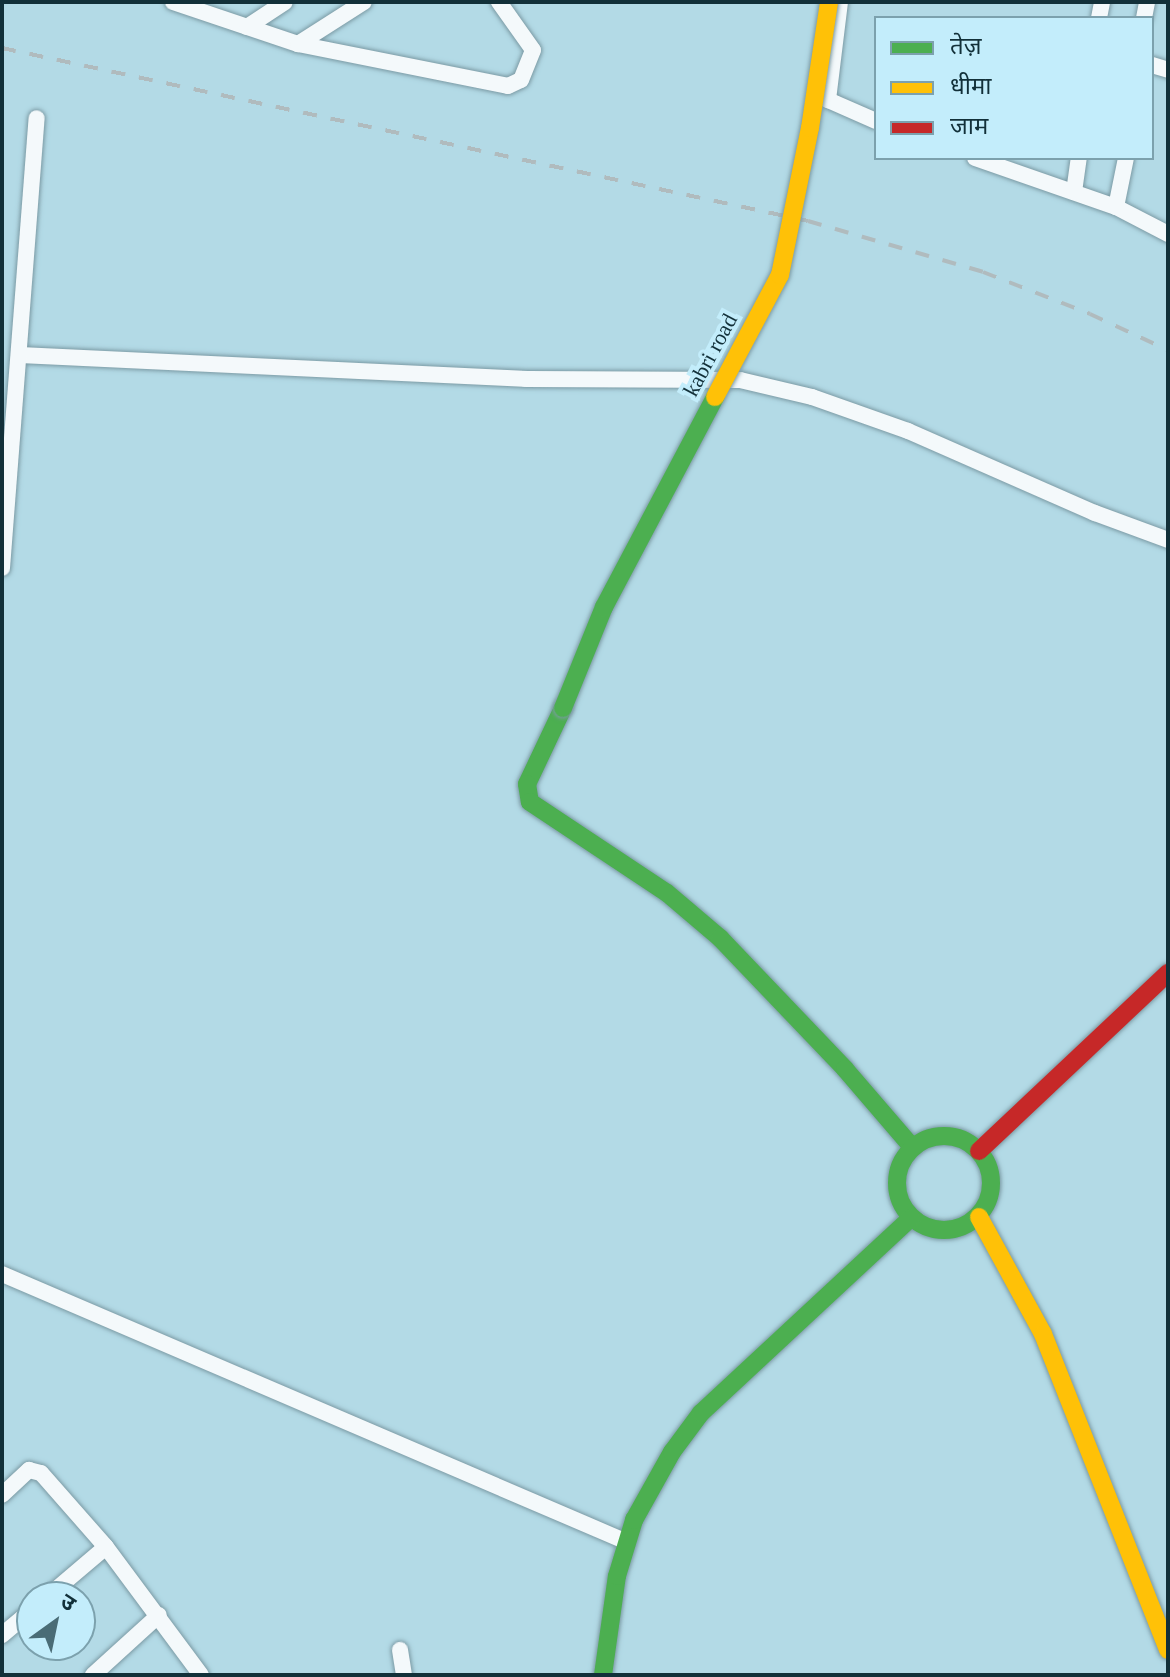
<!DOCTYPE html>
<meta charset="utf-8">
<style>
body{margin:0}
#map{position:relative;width:1170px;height:1677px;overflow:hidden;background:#b3dae6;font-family:"Times New Roman","Noto Sans Devanagari",serif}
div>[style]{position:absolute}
.roads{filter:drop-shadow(0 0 2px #7b9aa4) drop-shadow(0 0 2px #7b9aa4)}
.street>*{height:16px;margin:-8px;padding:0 8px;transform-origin:8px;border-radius:8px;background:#f4f9fb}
.fast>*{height:18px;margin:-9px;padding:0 9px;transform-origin:9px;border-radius:9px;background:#4caf50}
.fast>.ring{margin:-9px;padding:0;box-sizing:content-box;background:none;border:18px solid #4caf50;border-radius:50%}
.slow>*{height:18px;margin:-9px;padding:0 9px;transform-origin:9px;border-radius:9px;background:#ffc107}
.jam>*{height:18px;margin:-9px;padding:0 9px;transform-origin:9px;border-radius:9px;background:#c62828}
.rail>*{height:4px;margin-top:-2px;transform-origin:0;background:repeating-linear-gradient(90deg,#b0bbbe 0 14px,transparent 0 28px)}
.bridges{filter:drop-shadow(0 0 2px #7b9aa4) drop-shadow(0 0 2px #7b9aa4)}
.fast-bridge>*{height:18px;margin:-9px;padding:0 9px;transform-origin:9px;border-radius:9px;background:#4caf50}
.slow-bridge>*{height:18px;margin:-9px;padding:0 9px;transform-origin:9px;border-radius:9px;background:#ffc107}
span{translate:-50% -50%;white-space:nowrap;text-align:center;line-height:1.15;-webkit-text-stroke:8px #c3edfb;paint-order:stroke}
.street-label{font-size:22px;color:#123039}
.frame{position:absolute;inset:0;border:4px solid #123039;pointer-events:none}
.legend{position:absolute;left:874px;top:16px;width:280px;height:144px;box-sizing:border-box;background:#c3edfb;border:2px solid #7ca1ad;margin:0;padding:10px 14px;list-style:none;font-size:24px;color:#123039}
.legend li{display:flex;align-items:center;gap:16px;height:40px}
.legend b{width:40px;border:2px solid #7ca1ad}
.north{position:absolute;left:16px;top:1581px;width:80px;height:80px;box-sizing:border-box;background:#c3edfb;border:2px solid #7ca1ad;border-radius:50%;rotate:33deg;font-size:22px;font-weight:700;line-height:32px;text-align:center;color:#123039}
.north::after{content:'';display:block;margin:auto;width:28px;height:36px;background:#4a6c76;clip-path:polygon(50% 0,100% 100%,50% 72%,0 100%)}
</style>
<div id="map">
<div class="roads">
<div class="street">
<div style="left:173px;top:2px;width:132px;rotate:18.6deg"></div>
<div style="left:298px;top:44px;width:214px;rotate:11.3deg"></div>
<div style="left:508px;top:86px;width:14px;rotate:-25deg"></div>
<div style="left:521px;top:80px;width:32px;rotate:-68deg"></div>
<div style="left:533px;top:50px;width:59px;rotate:-125.3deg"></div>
<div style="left:840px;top:2px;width:99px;rotate:97deg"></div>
<div style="left:828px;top:100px;width:52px;rotate:23.6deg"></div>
<div style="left:1099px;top:18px;width:16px;rotate:-79deg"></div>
<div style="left:1144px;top:18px;width:16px;rotate:-79deg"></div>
<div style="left:247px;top:27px;width:45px;rotate:-33.3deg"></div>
<div style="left:298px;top:44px;width:78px;rotate:-32.5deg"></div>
<div style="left:1152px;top:65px;width:17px;rotate:17deg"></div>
<div style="left:975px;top:158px;width:149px;rotate:19.2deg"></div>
<div style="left:1116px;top:207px;width:59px;rotate:27.4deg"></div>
<div style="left:1074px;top:192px;width:34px;rotate:-82deg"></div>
<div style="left:1116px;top:207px;width:50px;rotate:-78.5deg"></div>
<div style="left:20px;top:355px;width:508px;rotate:2.71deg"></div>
<div style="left:527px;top:379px;width:213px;rotate:0.3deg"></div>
<div style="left:740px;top:380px;width:74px;rotate:13.3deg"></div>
<div style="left:812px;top:397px;width:102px;rotate:19.5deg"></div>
<div style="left:908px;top:431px;width:204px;rotate:23.7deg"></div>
<div style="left:1095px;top:513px;width:78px;rotate:20.3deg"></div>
<div style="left:2px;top:568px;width:451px;rotate:-85.6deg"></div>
<div style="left:2px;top:1274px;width:680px;rotate:23.21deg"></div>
<div style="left:2px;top:1495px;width:37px;rotate:-43deg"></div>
<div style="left:29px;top:1470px;width:12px;rotate:14deg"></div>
<div style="left:41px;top:1473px;width:98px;rotate:48.7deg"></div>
<div style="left:106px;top:1547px;width:159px;rotate:53.4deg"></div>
<div style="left:47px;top:1597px;width:77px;rotate:-40.3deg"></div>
<div style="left:2px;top:1635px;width:39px;rotate:-40deg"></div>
<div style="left:400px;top:1650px;width:25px;rotate:81deg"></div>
<div style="left:93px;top:1675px;width:89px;rotate:-42.3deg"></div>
</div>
<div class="fast">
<div style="left:563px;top:708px;width:84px;rotate:115.3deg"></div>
<div style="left:527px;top:784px;width:18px;rotate:81deg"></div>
<div style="left:530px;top:802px;width:164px;rotate:33.6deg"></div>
<div style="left:667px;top:893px;width:70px;rotate:40.3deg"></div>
<div style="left:720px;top:938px;width:181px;rotate:46.3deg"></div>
<div style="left:845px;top:1069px;width:103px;rotate:49.3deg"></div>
<div class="ring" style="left:897px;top:1136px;width:76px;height:76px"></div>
<div style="left:603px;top:1675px;width:100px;rotate:-82deg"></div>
<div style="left:617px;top:1576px;width:59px;rotate:-73.1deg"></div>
<div style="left:634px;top:1520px;width:78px;rotate:-60.8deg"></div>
<div style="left:672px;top:1452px;width:49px;rotate:-53.4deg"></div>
<div style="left:701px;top:1413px;width:287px;rotate:-42.9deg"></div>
</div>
<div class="slow">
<div style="left:979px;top:1217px;width:133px;rotate:61.3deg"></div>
<div style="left:1043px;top:1334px;width:340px;rotate:68.4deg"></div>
</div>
<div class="jam">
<div style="left:979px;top:1151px;width:260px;rotate:-43.3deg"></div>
</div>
</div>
<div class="rail">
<div style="left:2px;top:48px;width:824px;rotate:12.11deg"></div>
<div style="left:808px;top:221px;width:182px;rotate:16.2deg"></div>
<div style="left:983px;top:272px;width:115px;rotate:21.4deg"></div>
<div style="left:1090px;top:314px;width:86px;rotate:24.8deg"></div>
</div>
<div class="bridges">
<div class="fast-bridge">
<div style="left:563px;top:708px;width:109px;rotate:-67.9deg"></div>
<div style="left:604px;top:607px;width:238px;rotate:-62.1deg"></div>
</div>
<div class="slow-bridge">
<div style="left:715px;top:397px;width:138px;rotate:-62deg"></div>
<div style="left:780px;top:275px;width:150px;rotate:-78.5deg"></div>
<div style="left:810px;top:128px;width:127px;rotate:-81.4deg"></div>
</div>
</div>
<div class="street-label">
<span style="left:710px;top:355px;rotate:-62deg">kabri road</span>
</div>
<div class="frame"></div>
<ul class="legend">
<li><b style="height:10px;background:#4caf50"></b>तेज़</li>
<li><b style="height:10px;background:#ffc107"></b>धीमा</li>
<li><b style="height:10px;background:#c62828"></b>जाम</li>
</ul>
<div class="north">उ</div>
</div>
